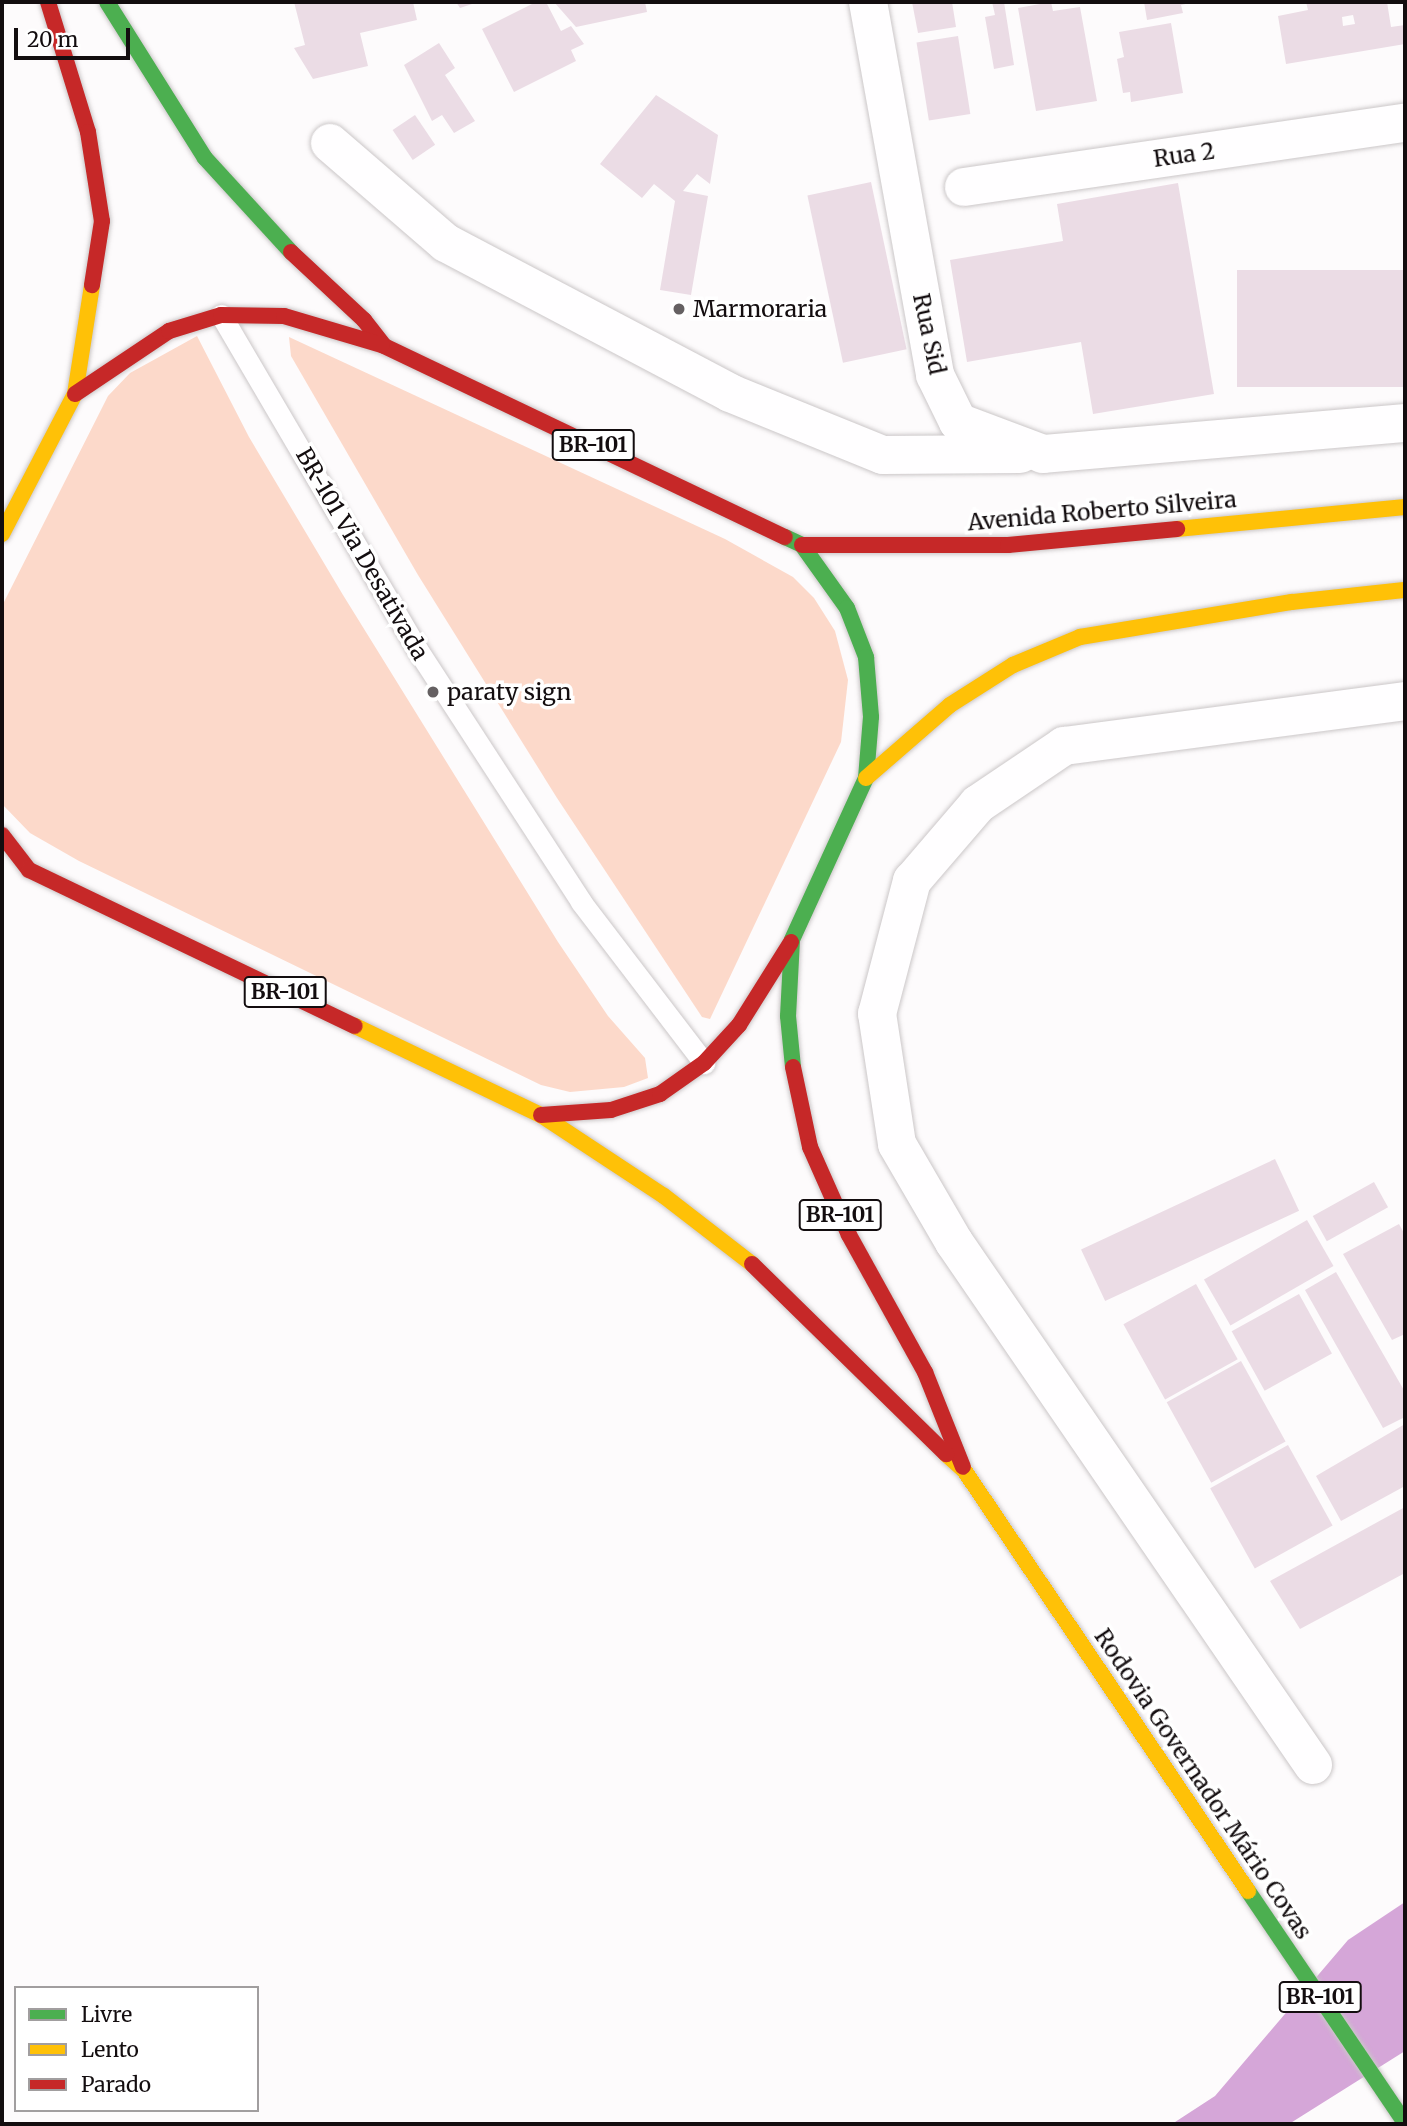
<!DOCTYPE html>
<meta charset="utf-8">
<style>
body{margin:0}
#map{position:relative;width:1407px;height:2126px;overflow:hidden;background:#fdfbfc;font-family:Merriweather,serif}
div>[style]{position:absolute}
.green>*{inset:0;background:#fcd9ca}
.water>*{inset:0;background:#d5a6d8}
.building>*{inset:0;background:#ebdce5;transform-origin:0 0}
.roads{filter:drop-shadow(0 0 2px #cbc7c8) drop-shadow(0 0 2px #cbc7c8)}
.lane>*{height:21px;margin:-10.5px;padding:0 10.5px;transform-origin:10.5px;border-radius:10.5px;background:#fffeff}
.street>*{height:38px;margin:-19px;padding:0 19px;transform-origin:19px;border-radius:19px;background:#fffeff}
.fast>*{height:16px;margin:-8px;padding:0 8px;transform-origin:8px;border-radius:8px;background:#4caf50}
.slow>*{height:16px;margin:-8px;padding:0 8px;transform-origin:8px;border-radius:8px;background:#ffc107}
.jam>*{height:16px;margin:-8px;padding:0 8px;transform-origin:8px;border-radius:8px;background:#c62828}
.dots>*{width:19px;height:19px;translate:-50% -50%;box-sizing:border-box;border:4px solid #fff;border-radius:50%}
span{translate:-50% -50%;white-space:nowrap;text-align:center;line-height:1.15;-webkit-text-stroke:7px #fff;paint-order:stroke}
.shield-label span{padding:2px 5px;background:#fff;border:2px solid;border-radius:5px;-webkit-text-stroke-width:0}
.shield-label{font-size:21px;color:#130d0f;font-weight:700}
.street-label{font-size:23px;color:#130d0f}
.poi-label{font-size:23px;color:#130d0f}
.left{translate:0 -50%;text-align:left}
.frame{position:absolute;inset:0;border:4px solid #130d0f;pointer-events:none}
.legend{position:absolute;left:14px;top:1986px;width:245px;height:126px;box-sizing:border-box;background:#fff;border:2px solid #a19e9f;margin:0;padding:9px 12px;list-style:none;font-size:21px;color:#130d0f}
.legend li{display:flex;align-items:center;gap:14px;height:35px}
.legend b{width:35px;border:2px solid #a19e9f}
.scale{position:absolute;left:14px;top:28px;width:116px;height:32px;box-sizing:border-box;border:4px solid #130d0f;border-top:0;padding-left:9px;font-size:21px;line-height:24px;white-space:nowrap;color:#130d0f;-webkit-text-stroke:5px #fff;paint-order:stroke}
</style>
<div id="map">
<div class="green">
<div style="clip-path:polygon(197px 336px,249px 437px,343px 595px,558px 942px,608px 1016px,645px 1058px,648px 1078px,624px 1087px,570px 1092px,541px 1085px,79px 861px,30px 833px,2px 804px,2px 606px,108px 396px,130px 373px)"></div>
<div style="clip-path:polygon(289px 337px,725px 539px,793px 577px,814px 598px,835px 631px,848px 680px,841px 742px,710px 1019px,702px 1017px,557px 798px,418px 575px,291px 356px)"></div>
</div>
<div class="water">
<div style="clip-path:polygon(1405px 1902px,1405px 2051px,1289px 2124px,1172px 2124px,1215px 2096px,1348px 1940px)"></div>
</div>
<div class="building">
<div style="clip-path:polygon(294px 2px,413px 2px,417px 20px,360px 33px,368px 66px,313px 79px,294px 48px,305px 45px)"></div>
<div style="clip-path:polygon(456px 2px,478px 2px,460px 8px)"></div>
<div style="clip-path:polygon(536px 2px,546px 2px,561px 31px,571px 26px,584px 44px,571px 50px,576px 61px,514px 92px,482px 29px)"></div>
<div style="clip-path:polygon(554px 2px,645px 2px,647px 12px,576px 27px)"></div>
<div style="clip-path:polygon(912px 2px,952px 2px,956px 27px,918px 33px)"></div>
<div style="clip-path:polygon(992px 2px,1004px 2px,1014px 65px,994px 69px,985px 17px,995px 15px)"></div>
<div style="clip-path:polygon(1051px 2px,1053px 11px,1080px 7px,1097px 101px,1036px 111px,1018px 8px)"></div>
<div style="clip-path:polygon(1144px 2px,1190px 2px,1190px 3px,1181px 5px,1183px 13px,1147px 20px)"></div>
<div style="clip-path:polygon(evenodd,1306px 2px,1387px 2px,1391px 27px,1405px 25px,1405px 44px,1286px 64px,1278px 16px,1308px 10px,1306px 2px,1353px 15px,1355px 24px,1343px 26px,1342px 17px,1353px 15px)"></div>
<div style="clip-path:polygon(1171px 23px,1183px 93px,1131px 102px,1130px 92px,1123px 93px,1117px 59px,1124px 57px,1119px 32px)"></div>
<div style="left:958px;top:36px;width:79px;height:42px;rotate:81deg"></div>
<div style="clip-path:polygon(439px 43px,455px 68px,445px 75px,475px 121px,454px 133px,442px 115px,432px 121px,404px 65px)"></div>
<div style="clip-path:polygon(656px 95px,718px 135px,710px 184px,697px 174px,683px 191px,708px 196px,691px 295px,660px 290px,675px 201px,654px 184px,642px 198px,600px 164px)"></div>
<div style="left:415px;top:115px;width:36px;height:27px;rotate:56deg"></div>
<div style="left:871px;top:182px;width:171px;height:65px;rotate:78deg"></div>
<div style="clip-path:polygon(1178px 183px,1214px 394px,1093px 414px,1081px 342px,967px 362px,950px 260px,1063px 241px,1057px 204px)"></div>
<div style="left:1405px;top:270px;width:117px;height:168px;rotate:90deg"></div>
<div style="left:1275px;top:1159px;width:57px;height:214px;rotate:65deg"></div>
<div style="left:1374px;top:1182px;width:29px;height:70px;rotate:61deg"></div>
<div style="left:1307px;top:1220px;width:53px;height:119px;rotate:60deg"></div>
<div style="clip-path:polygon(1399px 1224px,1405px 1235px,1405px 1334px,1392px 1340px,1343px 1254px)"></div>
<div style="clip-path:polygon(1336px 1272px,1405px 1392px,1405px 1417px,1383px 1428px,1305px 1290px)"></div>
<div style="left:1196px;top:1284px;width:86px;height:83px;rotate:61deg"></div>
<div style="left:1299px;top:1294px;width:68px;height:77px;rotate:61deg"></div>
<div style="left:1241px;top:1361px;width:92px;height:85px;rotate:61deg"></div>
<div style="clip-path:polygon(1405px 1424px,1405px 1486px,1341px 1521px,1316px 1476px)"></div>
<div style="left:1288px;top:1445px;width:92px;height:89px;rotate:61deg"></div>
<div style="clip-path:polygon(1405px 1507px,1405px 1573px,1300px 1629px,1270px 1581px)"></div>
</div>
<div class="roads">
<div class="lane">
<div style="left:221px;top:315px;width:387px;rotate:59.6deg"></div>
<div style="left:417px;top:649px;width:302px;rotate:57deg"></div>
<div style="left:581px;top:902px;width:203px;rotate:52.6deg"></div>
</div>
<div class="street">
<div style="left:868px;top:2px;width:379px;rotate:79.8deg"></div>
<div style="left:935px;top:375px;width:52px;rotate:63.9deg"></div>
<div style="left:958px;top:422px;width:91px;rotate:20.6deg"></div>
<div style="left:1043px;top:454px;width:363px;rotate:-4.9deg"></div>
<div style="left:330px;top:143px;width:153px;rotate:40.8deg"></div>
<div style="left:446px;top:243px;width:321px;rotate:27.8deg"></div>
<div style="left:730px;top:393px;width:165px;rotate:22.1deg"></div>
<div style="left:883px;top:455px;width:137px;rotate:-0.4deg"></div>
<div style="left:964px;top:187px;width:446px;rotate:-8.3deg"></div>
<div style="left:1313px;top:1765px;width:634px;rotate:-124.47deg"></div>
<div style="left:954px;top:1242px;width:113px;rotate:-120.2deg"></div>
<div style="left:897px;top:1144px;width:132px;rotate:-98.7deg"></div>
<div style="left:877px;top:1014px;width:138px;rotate:-75.3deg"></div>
<div style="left:912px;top:881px;width:101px;rotate:-49.4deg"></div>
<div style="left:978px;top:804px;width:104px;rotate:-34deg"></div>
<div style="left:1064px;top:746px;width:344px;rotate:-7.5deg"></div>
</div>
<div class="fast">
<div style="left:107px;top:2px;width:184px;rotate:57.9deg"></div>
<div style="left:205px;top:158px;width:127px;rotate:47.5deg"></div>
<div style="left:785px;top:537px;width:19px;rotate:25deg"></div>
<div style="left:802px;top:545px;width:77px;rotate:54.5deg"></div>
<div style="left:847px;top:608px;width:53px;rotate:68.8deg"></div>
<div style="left:866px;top:657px;width:60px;rotate:85.2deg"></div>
<div style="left:871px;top:717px;width:61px;rotate:94.7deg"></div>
<div style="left:866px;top:778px;width:178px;rotate:114.6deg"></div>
<div style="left:792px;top:940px;width:76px;rotate:93deg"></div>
<div style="left:788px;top:1016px;width:51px;rotate:84.4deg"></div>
<div style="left:1248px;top:1891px;width:280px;rotate:55.9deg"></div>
</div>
<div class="slow">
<div style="left:1177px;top:529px;width:229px;rotate:-5.5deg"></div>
<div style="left:2px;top:534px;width:158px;rotate:-62.5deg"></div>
<div style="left:75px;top:394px;width:110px;rotate:-81.1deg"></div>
<div style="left:866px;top:778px;width:111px;rotate:-41deg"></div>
<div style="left:950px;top:705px;width:75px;rotate:-32.4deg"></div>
<div style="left:1013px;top:665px;width:73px;rotate:-22.7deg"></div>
<div style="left:1080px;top:637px;width:215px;rotate:-9.4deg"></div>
<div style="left:1292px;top:602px;width:114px;rotate:-6.1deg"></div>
<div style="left:355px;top:1026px;width:206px;rotate:25.6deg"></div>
<div style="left:541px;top:1115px;width:147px;rotate:33.4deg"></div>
<div style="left:664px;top:1196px;width:111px;rotate:37.7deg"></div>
<div style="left:946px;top:1454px;width:24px;rotate:42deg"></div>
<div style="left:964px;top:1470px;width:508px;rotate:56deg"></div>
</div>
<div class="jam">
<div style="left:48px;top:2px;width:136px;rotate:72.9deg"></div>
<div style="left:88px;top:132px;width:90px;rotate:81.1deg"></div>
<div style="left:102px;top:221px;width:65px;rotate:98.9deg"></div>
<div style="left:291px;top:252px;width:100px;rotate:43deg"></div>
<div style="left:364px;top:320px;width:33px;rotate:52deg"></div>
<div style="left:384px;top:346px;width:444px;rotate:25.5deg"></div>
<div style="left:75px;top:394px;width:113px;rotate:-33.8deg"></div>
<div style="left:169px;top:331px;width:54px;rotate:-17.1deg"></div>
<div style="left:221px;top:315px;width:63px;rotate:0.9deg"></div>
<div style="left:284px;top:316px;width:102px;rotate:16.5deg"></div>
<div style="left:802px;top:545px;width:206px"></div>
<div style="left:1008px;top:545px;width:170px;rotate:-5.4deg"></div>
<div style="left:2px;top:835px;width:44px;rotate:52.4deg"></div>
<div style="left:29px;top:870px;width:361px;rotate:25.6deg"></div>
<div style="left:793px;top:1067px;width:82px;rotate:78deg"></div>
<div style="left:810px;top:1147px;width:96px;rotate:66.1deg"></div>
<div style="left:849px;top:1235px;width:157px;rotate:61deg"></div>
<div style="left:925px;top:1372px;width:102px;rotate:68.2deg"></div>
<div style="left:541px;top:1115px;width:70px;rotate:-4.1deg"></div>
<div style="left:611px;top:1110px;width:52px;rotate:-18.1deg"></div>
<div style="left:660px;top:1094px;width:54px;rotate:-35.2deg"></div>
<div style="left:704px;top:1063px;width:52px;rotate:-47.4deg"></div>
<div style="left:739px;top:1025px;width:98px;rotate:-57.9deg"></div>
<div style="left:752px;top:1264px;width:272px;rotate:44.4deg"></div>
</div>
</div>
<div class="dots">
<div style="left:679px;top:309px;background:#656062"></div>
<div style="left:433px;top:692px;background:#656062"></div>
</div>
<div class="shield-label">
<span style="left:593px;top:445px">BR-101</span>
<span style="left:285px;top:992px">BR-101</span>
<span style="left:840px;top:1215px">BR-101</span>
<span style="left:1320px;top:1997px">BR-101</span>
</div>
<div class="street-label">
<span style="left:1184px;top:155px;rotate:-8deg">Rua 2</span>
<span style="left:929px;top:334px;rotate:78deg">Rua Sid</span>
<span style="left:1102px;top:511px;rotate:-5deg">Avenida Roberto Silveira</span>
<span style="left:362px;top:554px;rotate:60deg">BR-101 Via Desativada</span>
<span style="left:1203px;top:1784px;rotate:56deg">Rodovia Governador Mário Covas</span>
</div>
<div class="poi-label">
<span class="left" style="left:693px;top:309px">Marmoraria</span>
<span class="left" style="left:447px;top:692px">paraty sign</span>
</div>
<div class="frame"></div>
<ul class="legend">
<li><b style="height:9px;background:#4caf50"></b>Livre</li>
<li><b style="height:9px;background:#ffc107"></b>Lento</li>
<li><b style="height:9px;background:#c62828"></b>Parado</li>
</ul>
<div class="scale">20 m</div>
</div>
